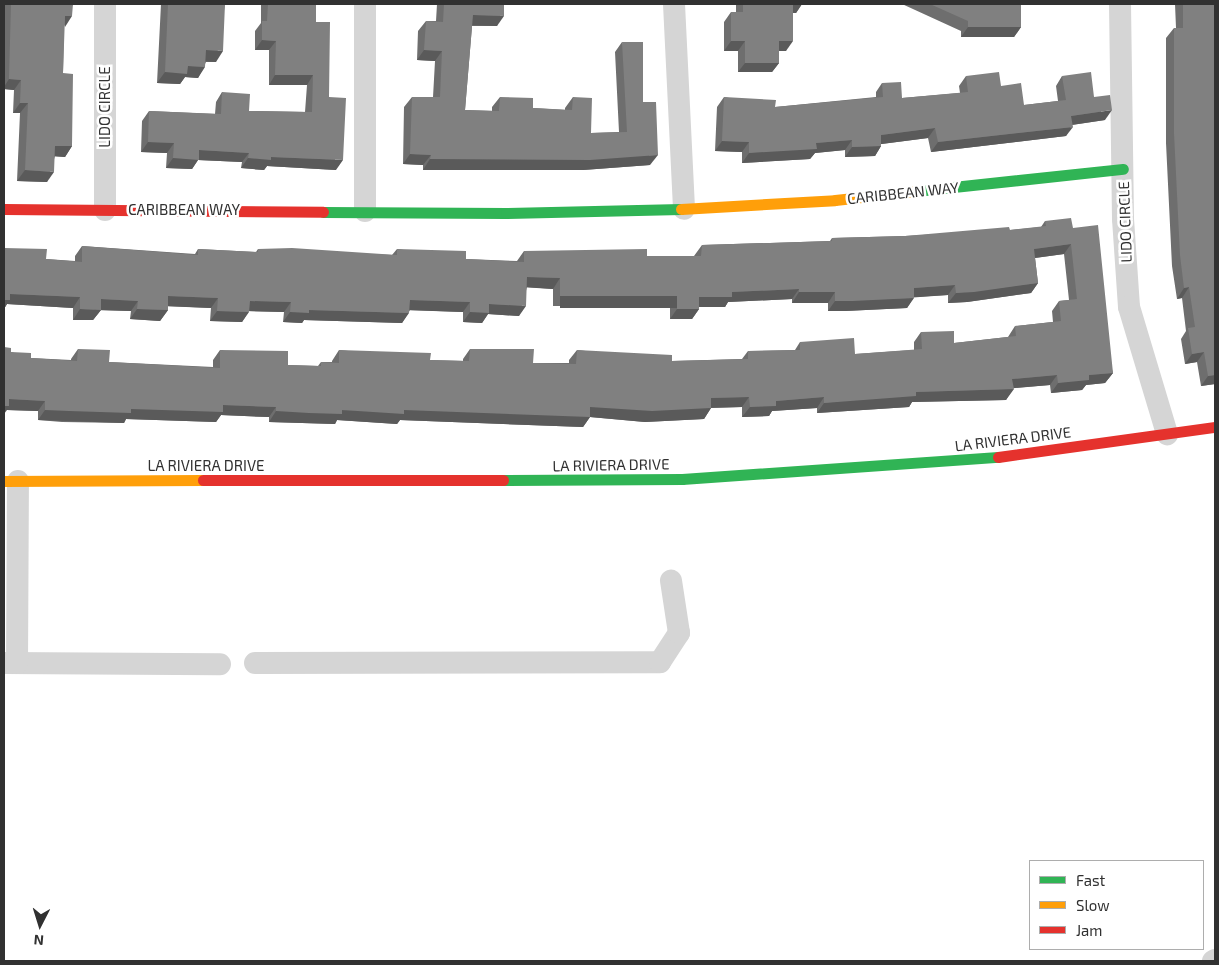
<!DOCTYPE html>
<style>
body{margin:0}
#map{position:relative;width:1219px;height:965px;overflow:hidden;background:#fff;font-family:"Exo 2",sans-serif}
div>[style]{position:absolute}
.street>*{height:22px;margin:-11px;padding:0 11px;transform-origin:11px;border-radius:11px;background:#d5d5d5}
.fast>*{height:11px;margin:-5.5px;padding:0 5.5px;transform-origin:5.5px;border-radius:5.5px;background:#30b455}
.slow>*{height:11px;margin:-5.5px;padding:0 5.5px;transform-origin:5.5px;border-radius:5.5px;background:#ff9f0a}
.jam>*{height:11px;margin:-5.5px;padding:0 5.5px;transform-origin:5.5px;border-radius:5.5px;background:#e5322d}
.wall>*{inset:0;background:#6e6e6e}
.shaded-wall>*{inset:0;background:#5a5a5a;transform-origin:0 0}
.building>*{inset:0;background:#808080}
span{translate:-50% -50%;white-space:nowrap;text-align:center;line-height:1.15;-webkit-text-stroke:5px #fff;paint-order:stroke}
.street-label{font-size:15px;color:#313131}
.frame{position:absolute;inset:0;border:5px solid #313131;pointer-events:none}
.legend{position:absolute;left:1029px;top:860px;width:175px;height:90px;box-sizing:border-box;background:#fff;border:1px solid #adadad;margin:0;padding:6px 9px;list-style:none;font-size:15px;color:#313131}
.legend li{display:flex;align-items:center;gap:10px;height:25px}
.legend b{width:25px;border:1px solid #adadad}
.north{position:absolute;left:15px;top:900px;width:50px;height:50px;-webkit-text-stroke:4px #fff;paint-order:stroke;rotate:185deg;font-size:14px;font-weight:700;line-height:20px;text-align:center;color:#313131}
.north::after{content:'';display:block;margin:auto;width:18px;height:22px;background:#313131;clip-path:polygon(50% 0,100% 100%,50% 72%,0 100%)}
</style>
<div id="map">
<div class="street">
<div style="left:105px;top:4px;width:206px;rotate:90deg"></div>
<div style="left:365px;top:4px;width:207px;rotate:90deg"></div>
<div style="left:674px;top:4px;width:205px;rotate:87.2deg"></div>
<div style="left:1120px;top:4px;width:215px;rotate:89.2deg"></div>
<div style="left:1123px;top:219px;width:88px;rotate:86.1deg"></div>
<div style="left:1129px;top:307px;width:133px;rotate:73.3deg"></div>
<div style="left:4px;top:663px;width:216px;rotate:0.3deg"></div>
<div style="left:17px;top:663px;width:182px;rotate:-89.7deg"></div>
<div style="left:255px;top:663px;width:405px;rotate:-0.1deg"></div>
<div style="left:660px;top:662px;width:35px;rotate:-57deg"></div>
<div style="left:679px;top:633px;width:53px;rotate:-98.7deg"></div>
<div style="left:1213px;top:961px;width:2px;rotate:-27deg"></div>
</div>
<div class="fast">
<div style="left:916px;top:191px;width:208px;rotate:-6.1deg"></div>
<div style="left:323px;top:212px;width:183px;rotate:0.3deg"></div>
<div style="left:506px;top:213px;width:175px;rotate:-1.3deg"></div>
<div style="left:503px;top:480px;width:179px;rotate:-0.3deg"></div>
<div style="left:682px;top:479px;width:317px;rotate:-4deg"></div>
</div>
<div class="slow">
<div style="left:681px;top:209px;width:154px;rotate:-3.3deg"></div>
<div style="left:835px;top:200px;width:81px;rotate:-6.3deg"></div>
<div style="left:4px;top:481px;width:199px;rotate:-0.3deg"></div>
</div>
<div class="jam">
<div style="left:4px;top:209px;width:319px;rotate:0.5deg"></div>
<div style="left:998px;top:457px;width:219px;rotate:-7.9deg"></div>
<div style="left:203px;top:480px;width:300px"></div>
</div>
<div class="wall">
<div style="clip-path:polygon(4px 4px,73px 4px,64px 27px,63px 73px,72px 146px,65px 157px,55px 156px,47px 182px,17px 181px,20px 113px,13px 113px,14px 90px,4px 89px)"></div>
<div style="clip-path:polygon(161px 4px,225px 4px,216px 62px,206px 62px,198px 78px,185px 77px,180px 84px,157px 83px)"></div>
<div style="clip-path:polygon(261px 4px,316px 4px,316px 22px,329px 97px,336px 170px,267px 166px,264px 170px,241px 168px,242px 162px,198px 160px,192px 169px,166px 168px,167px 153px,141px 152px,142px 121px,149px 111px,215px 114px,216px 102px,222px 92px,249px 111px,305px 112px,307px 85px,269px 85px,269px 50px,255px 50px,255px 31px,261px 23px)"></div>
<div style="clip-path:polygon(437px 4px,504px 4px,497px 26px,472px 26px,465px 110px,492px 111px,492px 107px,500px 97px,533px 108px,565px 110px,565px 108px,573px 97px,591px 133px,619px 132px,615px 52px,622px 42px,643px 102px,650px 165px,583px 170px,423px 170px,423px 165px,403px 164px,404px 107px,412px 97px,433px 97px,435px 61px,417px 60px,418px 31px,426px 21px,436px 21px)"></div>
<div style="clip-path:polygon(736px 4px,802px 4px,796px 13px,793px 13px,786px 51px,779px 51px,779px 63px,772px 72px,738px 72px,738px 51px,724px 51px,724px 22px,731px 12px,736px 12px)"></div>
<div style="clip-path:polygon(902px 4px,1021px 4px,1021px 27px,1014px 37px,961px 37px,961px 31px)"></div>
<div style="clip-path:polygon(1175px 4px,1215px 4px,1215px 384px,1201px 386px,1197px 362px,1185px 364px,1181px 339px,1186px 331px,1182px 298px,1177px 299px,1172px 266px,1166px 143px,1166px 38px,1174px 28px,1176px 28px)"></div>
<div style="clip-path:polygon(966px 76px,1001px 86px,1024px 105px,1058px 101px,1056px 86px,1062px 76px,1094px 97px,1105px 120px,1072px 125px,1066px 136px,931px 152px,928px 138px,881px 144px,881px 146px,875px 156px,845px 157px,845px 150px,815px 153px,810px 159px,742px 163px,742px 152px,715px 151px,717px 107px,724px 97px,775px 107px,876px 97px,876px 92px,882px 83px,902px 98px,960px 93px,959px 86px)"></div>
<div style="clip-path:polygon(1045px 221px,1073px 228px,1113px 373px,1105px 383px,1086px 385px,1082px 390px,1051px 393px,1050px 385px,1013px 388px,1006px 400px,912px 402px,909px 407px,817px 413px,817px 408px,772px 411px,769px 416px,742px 417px,742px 407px,711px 408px,704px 419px,645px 422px,590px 417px,583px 427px,400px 420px,397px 424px,337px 420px,335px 424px,269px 422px,269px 417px,221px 415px,216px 422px,126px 419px,124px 423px,62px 422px,38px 420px,38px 411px,7px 410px,11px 352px,31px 358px,71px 360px,71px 359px,78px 349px,109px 362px,213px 367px,213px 360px,220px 350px,288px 365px,318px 366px,321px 362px,332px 362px,332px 361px,339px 350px,430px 360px,463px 361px,463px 359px,470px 349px,533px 363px,569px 363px,569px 360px,577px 350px,672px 361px,742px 359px,748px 351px,795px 350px,800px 342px,855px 354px,914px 350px,914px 342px,921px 332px,954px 343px,1008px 337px,1015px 326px,1053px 322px,1052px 311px,1059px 301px,1069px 300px,1064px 254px,1035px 258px,1038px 283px,1031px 293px,967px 302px,948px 303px,948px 295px,914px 297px,907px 308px,845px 311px,828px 311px,828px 303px,792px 303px,792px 299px,728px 302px,725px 307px,699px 307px,699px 309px,692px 319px,670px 319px,670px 306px,553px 306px,553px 289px,527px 287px,519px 316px,488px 314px,482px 323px,463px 322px,463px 312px,410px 310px,402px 323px,304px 320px,302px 323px,283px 322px,284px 312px,249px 311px,242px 322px,210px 321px,211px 308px,168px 306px,168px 310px,160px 321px,130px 319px,131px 311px,101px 310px,93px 320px,73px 320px,73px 308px,7px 304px,4px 309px,4px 248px,46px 259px,75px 261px,75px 256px,82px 246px,195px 254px,198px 249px,256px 252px,258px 249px,392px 255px,397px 249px,466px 259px,517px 261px,524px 251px,647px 256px,694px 256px,702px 245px,830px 241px,832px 238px,905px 236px,1010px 230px,1041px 227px)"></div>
</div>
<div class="shaded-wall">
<div style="clip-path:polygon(793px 4px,802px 4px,796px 13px,786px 13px)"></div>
<div style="clip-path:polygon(473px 15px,504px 16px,497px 26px,466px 25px)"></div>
<div style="clip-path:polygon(65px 16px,72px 16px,65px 27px)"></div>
<div style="clip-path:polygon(968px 27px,1021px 27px,1014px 37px,961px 37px)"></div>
<div style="clip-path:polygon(262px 40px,276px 41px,269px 50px,255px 50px)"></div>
<div style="clip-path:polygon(731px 41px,745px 41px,738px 51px,724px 51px)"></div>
<div style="clip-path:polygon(779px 41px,793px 41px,786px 51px,772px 51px)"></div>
<div style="clip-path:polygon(206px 50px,223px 51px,216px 62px,199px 61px)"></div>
<div style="clip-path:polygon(424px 50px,442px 51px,435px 61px,417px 60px)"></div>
<div style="clip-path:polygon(745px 63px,779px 63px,772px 72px,738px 72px)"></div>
<div style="clip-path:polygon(188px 66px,205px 67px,198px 78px,185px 77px,180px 84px,157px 83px,165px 72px)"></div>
<div style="clip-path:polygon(275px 75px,313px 75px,307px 85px,269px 85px)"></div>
<div style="clip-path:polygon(9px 79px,21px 80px,14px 90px,4px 89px,4px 87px)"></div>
<div style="clip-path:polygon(20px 103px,28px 103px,20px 113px,13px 113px)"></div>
<div style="clip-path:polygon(1112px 110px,1105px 120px,1064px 126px,1071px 116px)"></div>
<div style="clip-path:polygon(1073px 127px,1066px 136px,931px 152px,938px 142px)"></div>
<div style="clip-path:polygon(935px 128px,928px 138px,874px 145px,881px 135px)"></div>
<div style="clip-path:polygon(852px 140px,845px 150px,815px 153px,810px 159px,742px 163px,749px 153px,816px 143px)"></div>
<div style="clip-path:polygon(722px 141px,749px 142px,742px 152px,715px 151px)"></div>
<div style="clip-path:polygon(148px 142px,174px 143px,167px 153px,141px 152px)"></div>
<div style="clip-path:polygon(55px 146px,72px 146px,65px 157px,48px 156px)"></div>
<div style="clip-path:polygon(881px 146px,875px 156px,845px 157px,852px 147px)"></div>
<div style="clip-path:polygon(199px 150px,249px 153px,242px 162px,198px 160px,192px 169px,166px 168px,173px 158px)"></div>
<div style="clip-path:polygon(410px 154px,431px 155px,423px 165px,403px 164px)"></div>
<div style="clip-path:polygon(658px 155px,650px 165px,583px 170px,423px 170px,430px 159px)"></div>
<div style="clip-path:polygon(271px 157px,343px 160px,336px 170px,267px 166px,264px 170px,241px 168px,248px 158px)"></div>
<div style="clip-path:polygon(25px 170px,54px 172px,47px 182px,17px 181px)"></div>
<div style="clip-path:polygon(1071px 244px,1064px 254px,1027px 259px,1034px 249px)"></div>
<div style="clip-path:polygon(527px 277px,560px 278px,553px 289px,520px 287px)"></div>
<div style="clip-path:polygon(1038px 283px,1031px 293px,967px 302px,948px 303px,956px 293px)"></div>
<div style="clip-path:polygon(955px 285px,948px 295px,906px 298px,914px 288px)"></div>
<div style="clip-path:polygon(1189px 287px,1182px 298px,1177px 299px,1184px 288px)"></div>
<div style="clip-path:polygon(799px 289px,792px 299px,728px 302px,725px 307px,692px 307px,699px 297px,732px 292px)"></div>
<div style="clip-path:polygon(799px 292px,835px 292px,828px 303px,792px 303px)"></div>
<div style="clip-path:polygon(10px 294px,80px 297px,73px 308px,7px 304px,4px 309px,4px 300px)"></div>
<div style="clip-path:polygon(168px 296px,218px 298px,211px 308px,161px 306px)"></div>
<div style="left:560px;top:296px;width:117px;height:12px"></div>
<div style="clip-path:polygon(914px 298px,907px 308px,845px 311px,828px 311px,835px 301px)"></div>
<div style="clip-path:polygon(101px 299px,138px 301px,131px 311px,94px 310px)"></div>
<div style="clip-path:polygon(410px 300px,470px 302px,463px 312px,403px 310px)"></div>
<div style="clip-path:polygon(250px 301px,291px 302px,284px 312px,242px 311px)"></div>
<div style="clip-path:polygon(489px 304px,526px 306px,519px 316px,488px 314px,482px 323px,463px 322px,470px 312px)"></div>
<div style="clip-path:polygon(80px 309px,101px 310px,93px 320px,73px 320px)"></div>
<div style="clip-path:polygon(137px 309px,168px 310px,160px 321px,130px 319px)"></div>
<div style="clip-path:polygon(677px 309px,699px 309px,692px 319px,670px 319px)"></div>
<div style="clip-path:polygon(309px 310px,409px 313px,402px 323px,304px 320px,302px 323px,283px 322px,290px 312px)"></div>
<div style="clip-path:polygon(217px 311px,249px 312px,242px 322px,210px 321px)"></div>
<div style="clip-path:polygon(1204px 352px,1197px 362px,1185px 364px,1192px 354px)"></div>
<div style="clip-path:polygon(1113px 373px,1105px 383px,1086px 385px,1082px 390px,1051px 393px,1058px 383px,1089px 375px)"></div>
<div style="clip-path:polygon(1057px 375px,1050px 385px,1005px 389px,1012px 379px)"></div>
<div style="clip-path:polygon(1215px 375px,1215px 384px,1201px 386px,1208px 376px)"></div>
<div style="clip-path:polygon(1014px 389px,1006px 400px,912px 402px,909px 407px,817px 413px,824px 403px,916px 392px)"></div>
<div style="clip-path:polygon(749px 397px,742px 407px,703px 408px,711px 398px)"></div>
<div style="clip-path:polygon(824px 397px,817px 408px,772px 411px,769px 416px,742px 417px,750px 407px,776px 401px)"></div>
<div style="clip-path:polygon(9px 399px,45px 401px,38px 411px,7px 410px,4px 414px,4px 406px)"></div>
<div style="clip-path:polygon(223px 405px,276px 407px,269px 417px,221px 415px,216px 422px,126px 419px,124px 423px,38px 420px,45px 410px,131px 409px)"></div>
<div style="clip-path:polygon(590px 407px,711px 408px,704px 419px,645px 422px,590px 417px,583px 427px,400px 420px,397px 424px,337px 420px,335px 424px,269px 422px,276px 411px)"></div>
</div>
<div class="building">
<div style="clip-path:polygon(11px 4px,73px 4px,72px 16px,65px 16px,63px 73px,73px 74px,72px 146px,55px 146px,54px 172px,25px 170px,28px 103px,20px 103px,21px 80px,9px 79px)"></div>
<div style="clip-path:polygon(168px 4px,225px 4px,223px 51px,206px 50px,205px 67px,188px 66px,187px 74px,165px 72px)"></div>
<div style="clip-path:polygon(268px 4px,316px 4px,316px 22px,330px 22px,329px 97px,346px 98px,343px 160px,271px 157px,271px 160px,248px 158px,249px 153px,199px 150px,199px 160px,173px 158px,174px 143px,148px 142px,149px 111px,221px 114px,222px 92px,250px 94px,249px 111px,312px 112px,313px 75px,275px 75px,276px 41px,262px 40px,262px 21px,267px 21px)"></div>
<div style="clip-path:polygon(444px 4px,504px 4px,504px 16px,473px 15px,465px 110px,499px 111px,500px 97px,533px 98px,533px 108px,572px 110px,573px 97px,592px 98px,591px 133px,627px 132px,622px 42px,643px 42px,643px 102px,656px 102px,658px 155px,590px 160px,430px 159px,431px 155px,410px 154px,412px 97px,440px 97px,442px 51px,424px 50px,426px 21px,443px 22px)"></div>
<div style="clip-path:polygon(743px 4px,793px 4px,793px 41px,779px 41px,779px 63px,745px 63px,745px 41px,731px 41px,731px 12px,743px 12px)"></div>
<div style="clip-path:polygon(930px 4px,1021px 4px,1021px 27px,968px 27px,968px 21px)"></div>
<div style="clip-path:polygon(1183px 4px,1215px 4px,1215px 375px,1208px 376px,1204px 352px,1192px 354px,1188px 328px,1195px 327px,1189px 287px,1184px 288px,1180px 255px,1174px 133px,1174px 28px,1183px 28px)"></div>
<div style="clip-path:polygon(999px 72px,1001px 86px,1021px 83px,1024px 105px,1066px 100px,1062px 76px,1091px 72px,1094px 97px,1110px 95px,1112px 110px,1071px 116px,1073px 127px,938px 142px,935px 128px,881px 135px,881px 146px,852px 147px,852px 140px,816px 143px,817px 149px,749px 153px,749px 142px,722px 141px,724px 97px,776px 100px,775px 107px,883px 97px,882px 83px,901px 82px,902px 98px,968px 92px,966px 76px)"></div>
<div style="clip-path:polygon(1071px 218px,1073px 228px,1098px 225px,1113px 373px,1089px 375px,1089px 380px,1058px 383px,1057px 375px,1012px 379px,1014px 389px,916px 392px,916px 396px,824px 403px,824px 397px,776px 401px,776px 406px,750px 407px,749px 397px,711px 398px,711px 408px,652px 411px,590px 407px,590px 417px,404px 410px,404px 414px,342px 410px,342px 414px,309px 413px,276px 411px,276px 407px,223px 405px,223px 412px,131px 409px,131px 413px,69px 411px,45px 410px,45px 401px,9px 399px,9px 406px,4px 406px,4px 347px,11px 348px,11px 352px,31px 353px,31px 358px,77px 361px,78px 349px,110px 350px,109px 362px,220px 368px,220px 350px,288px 351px,288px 365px,321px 366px,321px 362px,339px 363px,339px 350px,431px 353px,430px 360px,469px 361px,470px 349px,534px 349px,533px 363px,576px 364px,577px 350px,672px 355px,672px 361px,748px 359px,748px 351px,800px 350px,800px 342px,854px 338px,855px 354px,922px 349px,921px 332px,954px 331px,954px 343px,1016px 336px,1015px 326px,1061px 321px,1059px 301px,1077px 299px,1071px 244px,1034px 249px,1038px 283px,974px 292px,956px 293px,955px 285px,914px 288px,914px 298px,852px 301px,835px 301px,835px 292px,799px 292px,799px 289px,732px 292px,732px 297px,699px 297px,699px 309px,677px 309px,677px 296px,560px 296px,560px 278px,527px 277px,526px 306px,489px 304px,489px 313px,470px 312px,470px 302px,410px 300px,409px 313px,309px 310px,309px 313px,290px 312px,291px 302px,250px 301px,249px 312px,217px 311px,218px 298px,168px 296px,168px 310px,137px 309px,138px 301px,101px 299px,101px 310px,80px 309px,80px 297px,10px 294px,10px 300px,4px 300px,4px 248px,47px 249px,46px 259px,82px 262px,82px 246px,198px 255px,198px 249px,258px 252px,258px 249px,292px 248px,397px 255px,397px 249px,466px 251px,466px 259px,524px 262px,524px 251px,647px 249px,647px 256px,701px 256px,702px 245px,832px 241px,832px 238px,905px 236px,1009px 227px,1010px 230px,1046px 226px,1045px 221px)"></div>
</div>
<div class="street-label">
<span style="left:105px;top:107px;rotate:-90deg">LIDO CIRCLE</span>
<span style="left:903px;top:193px;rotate:-6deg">CARIBBEAN WAY</span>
<span style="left:184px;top:210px">CARIBBEAN WAY</span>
<span style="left:1125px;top:222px;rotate:-92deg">LIDO CIRCLE</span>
<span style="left:1013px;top:439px;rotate:-7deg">LA RIVIERA DRIVE</span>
<span style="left:611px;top:465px;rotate:-1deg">LA RIVIERA DRIVE</span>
<span style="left:206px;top:466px">LA RIVIERA DRIVE</span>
</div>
<div class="frame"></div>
<ul class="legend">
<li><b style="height:6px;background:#30b455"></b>Fast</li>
<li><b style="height:6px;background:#ff9f0a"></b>Slow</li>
<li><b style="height:6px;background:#e5322d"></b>Jam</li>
</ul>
<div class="north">N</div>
</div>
